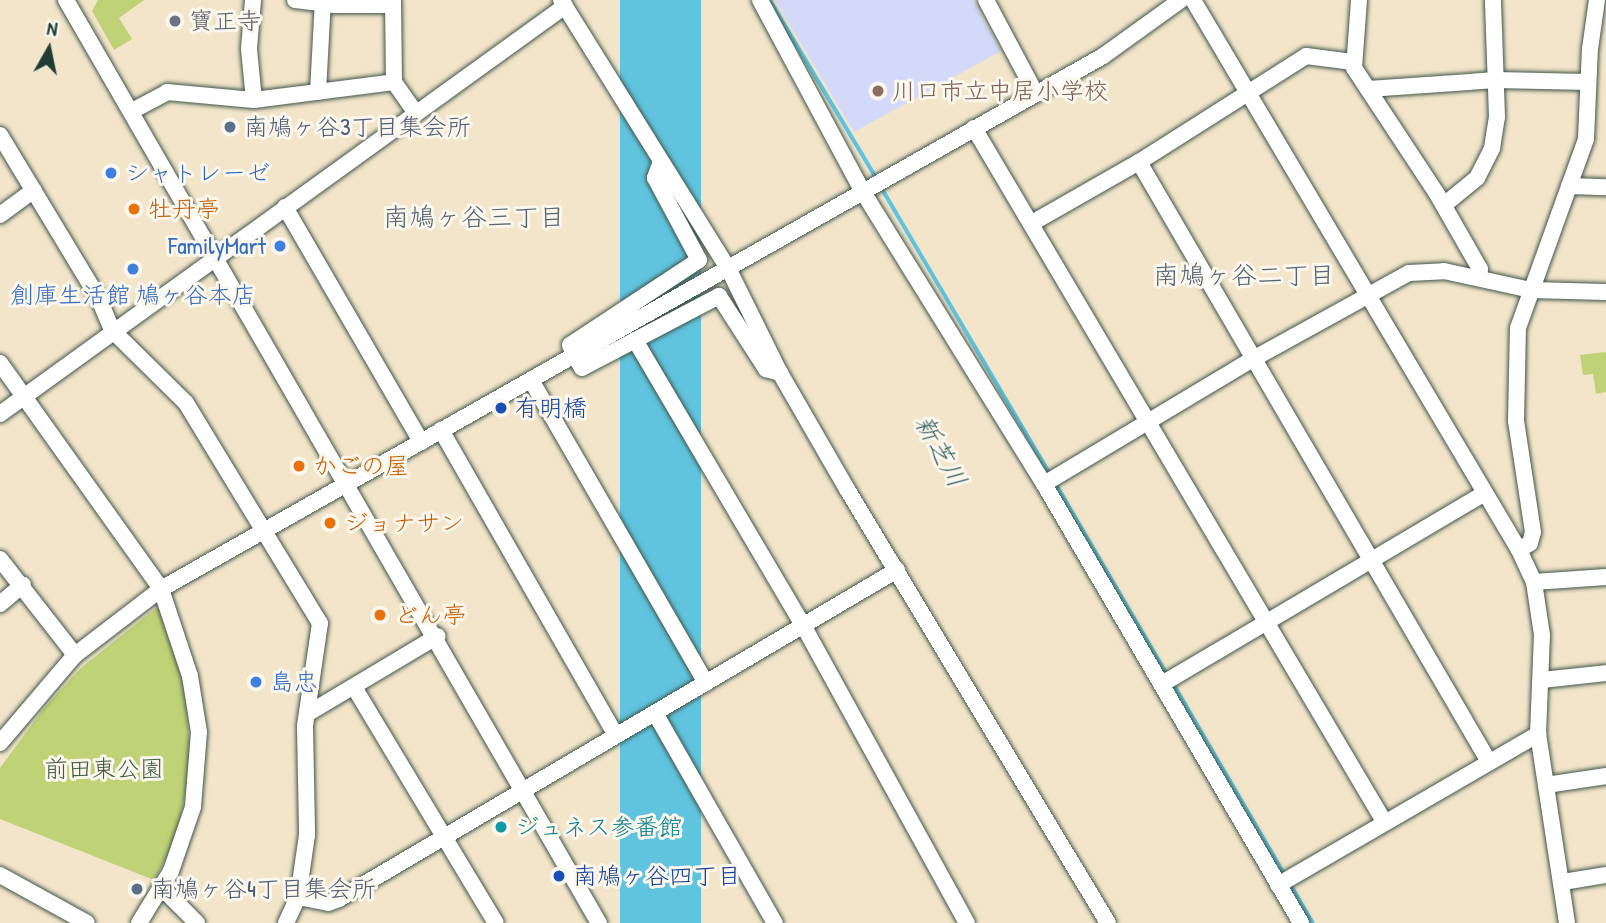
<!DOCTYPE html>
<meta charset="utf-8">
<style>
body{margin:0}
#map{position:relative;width:1606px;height:923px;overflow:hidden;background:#f2e5ca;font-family:"Patrick Hand","Klee One",sans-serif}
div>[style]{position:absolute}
.built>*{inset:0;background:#d3d9f9}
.green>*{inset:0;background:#bfd276}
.water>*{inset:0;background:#60c4de;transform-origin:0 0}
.pier>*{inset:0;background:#f2e5ca;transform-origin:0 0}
.stream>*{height:3.5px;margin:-1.75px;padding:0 1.75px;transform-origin:1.75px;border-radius:1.75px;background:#60c4de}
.roads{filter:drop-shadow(0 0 2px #3f564a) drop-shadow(0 0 2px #3f564a)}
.minor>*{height:16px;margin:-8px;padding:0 8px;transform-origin:8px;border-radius:8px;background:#fff}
.dots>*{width:19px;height:19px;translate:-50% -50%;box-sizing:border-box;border:4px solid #fbf7ec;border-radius:50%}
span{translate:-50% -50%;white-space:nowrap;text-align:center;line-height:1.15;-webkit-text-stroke:6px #fbf7ec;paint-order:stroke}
.worship-label{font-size:24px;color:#5b616d}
.left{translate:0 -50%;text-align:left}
.education-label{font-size:24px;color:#785e54}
.service-label{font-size:24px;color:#4e5e75}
.shop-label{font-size:24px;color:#366cbe}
.right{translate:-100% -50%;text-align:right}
.food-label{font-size:24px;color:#c56008}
.transit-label{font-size:24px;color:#164399}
.park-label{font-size:24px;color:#3f5b41}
.culture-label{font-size:24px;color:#0d838f}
.neighbourhood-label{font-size:26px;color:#576675}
.water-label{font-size:26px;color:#2f5f5e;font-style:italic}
.north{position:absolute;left:14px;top:14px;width:70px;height:70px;-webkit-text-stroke:5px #fbf7ec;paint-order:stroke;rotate:9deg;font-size:19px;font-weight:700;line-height:28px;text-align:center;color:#1f3d34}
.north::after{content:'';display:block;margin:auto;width:24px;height:32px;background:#1f3d34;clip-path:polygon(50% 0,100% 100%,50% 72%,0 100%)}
</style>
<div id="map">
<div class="built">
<div style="clip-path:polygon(775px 0,973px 0,1001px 51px,854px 132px)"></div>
</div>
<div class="green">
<div style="clip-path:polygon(98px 0,144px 0,119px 18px,132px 39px,114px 50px,92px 11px)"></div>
<div style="clip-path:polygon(1606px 352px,1606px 392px,1596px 394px,1593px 374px,1583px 375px,1580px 355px)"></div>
<div style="clip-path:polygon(156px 608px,162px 611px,185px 689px,191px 764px,181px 815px,169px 853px,154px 880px,0 819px,0 768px,44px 708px,82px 667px)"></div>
</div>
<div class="water">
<div style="left:620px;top:0;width:81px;height:1073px"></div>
</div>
<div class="pier">
<div style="left:821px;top:196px;width:24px;height:76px;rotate:60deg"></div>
</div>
<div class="stream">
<div style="left:770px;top:0;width:209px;rotate:59.1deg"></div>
<div style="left:880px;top:185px;width:335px;rotate:59.5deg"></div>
<div style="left:1056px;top:484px;width:220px;rotate:59.7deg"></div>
<div style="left:1173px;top:683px;width:224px;rotate:59.7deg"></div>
<div style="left:1290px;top:883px;width:46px;rotate:60.1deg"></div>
</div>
<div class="roads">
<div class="minor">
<div style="left:66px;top:0;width:1066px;rotate:60deg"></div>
<div style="left:253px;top:0;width:49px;rotate:94.7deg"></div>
<div style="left:249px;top:49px;width:51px;rotate:84.4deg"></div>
<div style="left:295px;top:0;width:38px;rotate:7deg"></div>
<div style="left:333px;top:5px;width:60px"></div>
<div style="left:393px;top:0;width:82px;rotate:89.3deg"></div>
<div style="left:561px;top:0;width:316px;rotate:58.1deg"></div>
<div style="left:728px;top:268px;width:117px;rotate:63.7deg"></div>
<div style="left:780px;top:373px;width:134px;rotate:60deg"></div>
<div style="left:847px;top:489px;width:506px;rotate:58.98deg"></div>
<div style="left:760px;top:0;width:218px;rotate:61.8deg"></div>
<div style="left:863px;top:192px;width:344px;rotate:58.2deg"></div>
<div style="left:1044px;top:484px;width:509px;rotate:59.65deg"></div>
<div style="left:986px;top:0;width:106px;rotate:62deg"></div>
<div style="left:1193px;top:0;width:639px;rotate:59.34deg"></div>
<div style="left:1359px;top:0;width:68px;rotate:94.2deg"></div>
<div style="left:1354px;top:68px;width:151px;rotate:56.6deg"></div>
<div style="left:1437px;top:194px;width:86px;rotate:60.2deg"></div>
<div style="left:1480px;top:269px;width:8px;rotate:97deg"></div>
<div style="left:1368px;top:89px;width:128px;rotate:-4deg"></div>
<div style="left:1496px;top:80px;width:92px;rotate:1.2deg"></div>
<div style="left:318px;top:92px;width:92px;rotate:-86.9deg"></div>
<div style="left:132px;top:111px;width:40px;rotate:-28deg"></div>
<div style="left:167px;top:92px;width:87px;rotate:5.3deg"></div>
<div style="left:254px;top:100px;width:141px;rotate:-7.3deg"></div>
<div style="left:394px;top:82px;width:35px;rotate:55deg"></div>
<div style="left:974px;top:128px;width:807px;rotate:59.4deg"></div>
<div style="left:0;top:135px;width:192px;rotate:58.9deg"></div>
<div style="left:99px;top:299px;width:34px;rotate:67deg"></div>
<div style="left:112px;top:330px;width:104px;rotate:44.6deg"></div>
<div style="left:186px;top:403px;width:258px;rotate:58.7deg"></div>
<div style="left:320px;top:623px;width:104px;rotate:98.3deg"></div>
<div style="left:305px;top:726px;width:109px;rotate:88.9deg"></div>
<div style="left:307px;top:835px;width:63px;rotate:98.3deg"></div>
<div style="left:298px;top:897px;width:29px;rotate:115deg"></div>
<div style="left:1139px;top:162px;width:695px;rotate:59.74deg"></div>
<div style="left:660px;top:164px;width:15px;rotate:110deg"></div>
<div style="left:655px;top:178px;width:93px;rotate:61.8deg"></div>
<div style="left:699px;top:260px;width:154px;rotate:146.6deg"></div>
<div style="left:570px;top:345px;width:11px;rotate:68deg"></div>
<div style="left:574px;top:355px;width:15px;rotate:58deg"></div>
<div style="left:582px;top:368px;width:155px;rotate:-27.7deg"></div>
<div style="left:719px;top:296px;width:87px;rotate:57.2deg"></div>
<div style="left:766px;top:369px;width:15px;rotate:16deg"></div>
<div style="left:1569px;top:186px;width:37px;rotate:2deg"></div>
<div style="left:1444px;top:205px;width:43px;rotate:-39.3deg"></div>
<div style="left:1477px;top:178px;width:34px;rotate:-63deg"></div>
<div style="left:1492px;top:148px;width:31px;rotate:-81deg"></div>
<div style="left:1497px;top:117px;width:117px;rotate:-92deg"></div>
<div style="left:285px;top:207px;width:272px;rotate:59.9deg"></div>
<div style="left:0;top:215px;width:42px;rotate:-36.3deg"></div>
<div style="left:1032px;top:223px;width:123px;rotate:-29.7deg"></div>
<div style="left:1139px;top:162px;width:198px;rotate:-32.4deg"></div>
<div style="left:1306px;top:56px;width:47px;rotate:7.3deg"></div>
<div style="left:635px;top:340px;width:331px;rotate:59.5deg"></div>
<div style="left:803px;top:625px;width:340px;rotate:61.2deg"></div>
<div style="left:0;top:363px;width:277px;rotate:54.5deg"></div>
<div style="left:161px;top:589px;width:92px;rotate:71.6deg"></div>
<div style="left:190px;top:676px;width:57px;rotate:80.9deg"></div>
<div style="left:199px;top:732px;width:75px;rotate:94.6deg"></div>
<div style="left:193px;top:807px;width:68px;rotate:109deg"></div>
<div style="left:171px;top:871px;width:61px;rotate:121.6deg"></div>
<div style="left:531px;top:380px;width:350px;rotate:60deg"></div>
<div style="left:0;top:414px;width:697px;rotate:-35.83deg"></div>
<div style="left:441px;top:430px;width:352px;rotate:60.2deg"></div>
<div style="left:1044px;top:484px;width:244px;rotate:-30.9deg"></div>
<div style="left:1253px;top:359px;width:178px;rotate:-28.9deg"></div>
<div style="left:1409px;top:273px;width:35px;rotate:-3deg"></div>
<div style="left:1444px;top:271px;width:89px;rotate:12.3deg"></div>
<div style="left:1531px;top:290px;width:75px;rotate:1.5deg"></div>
<div style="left:0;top:559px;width:122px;rotate:52deg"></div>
<div style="left:1534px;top:582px;width:72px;rotate:-4deg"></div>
<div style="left:0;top:604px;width:30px;rotate:-40deg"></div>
<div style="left:1542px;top:680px;width:64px;rotate:-6.2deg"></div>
<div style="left:1162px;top:684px;width:375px;rotate:-30.6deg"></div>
<div style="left:354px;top:687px;width:275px;rotate:59deg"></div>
<div style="left:655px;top:713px;width:242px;rotate:60.3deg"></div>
<div style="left:307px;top:714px;width:152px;rotate:-30.8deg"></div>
<div style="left:0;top:743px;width:116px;rotate:-49.6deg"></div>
<div style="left:75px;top:655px;width:108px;rotate:-37.5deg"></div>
<div style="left:161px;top:589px;width:1082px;rotate:-29.5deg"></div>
<div style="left:1103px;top:56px;width:96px;rotate:-35.7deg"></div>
<div style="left:1546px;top:785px;width:61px;rotate:-8.5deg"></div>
<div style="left:0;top:875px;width:99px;rotate:28.9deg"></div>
<div style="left:1563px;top:882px;width:44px;rotate:-9.2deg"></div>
<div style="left:1278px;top:885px;width:301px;rotate:-30.1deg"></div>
<div style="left:161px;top:887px;width:51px;rotate:45deg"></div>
<div style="left:298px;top:897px;width:31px;rotate:11deg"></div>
<div style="left:328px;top:903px;width:12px;rotate:-20deg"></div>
<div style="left:339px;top:899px;width:648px;rotate:-30.52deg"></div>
<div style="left:1567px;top:923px;width:191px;rotate:-98.7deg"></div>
<div style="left:1538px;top:734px;width:99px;rotate:-87.7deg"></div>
<div style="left:1542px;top:635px;width:54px;rotate:-98.6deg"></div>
<div style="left:1534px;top:582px;width:35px;rotate:-115deg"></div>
<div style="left:1519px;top:550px;width:13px;rotate:-32deg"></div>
<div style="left:1530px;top:543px;width:11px;rotate:-75deg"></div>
<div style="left:1533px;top:532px;width:112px;rotate:-98.7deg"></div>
<div style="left:1516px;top:421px;width:93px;rotate:-88.8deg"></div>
<div style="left:1518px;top:328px;width:201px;rotate:-70.2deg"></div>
<div style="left:1586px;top:139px;width:90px;rotate:-87.5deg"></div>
<div style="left:1590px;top:49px;width:49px;rotate:-81.9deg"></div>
</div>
</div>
<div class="dots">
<div style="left:175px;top:21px;background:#6b7280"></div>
<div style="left:878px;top:91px;background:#8d6e63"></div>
<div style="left:230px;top:127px;background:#5c6f8a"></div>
<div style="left:111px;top:173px;background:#3f7fe0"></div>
<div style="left:134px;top:209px;background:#e8710a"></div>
<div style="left:280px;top:246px;background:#3f7fe0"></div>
<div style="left:133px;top:269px;background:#3f7fe0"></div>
<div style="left:501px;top:408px;background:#1a4fb4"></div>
<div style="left:299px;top:466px;background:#e8710a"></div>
<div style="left:330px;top:523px;background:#e8710a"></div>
<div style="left:380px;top:615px;background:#e8710a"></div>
<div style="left:256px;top:682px;background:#3f7fe0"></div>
<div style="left:501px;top:827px;background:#0f9aa8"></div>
<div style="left:559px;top:876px;background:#1a4fb4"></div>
<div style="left:137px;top:889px;background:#5c6f8a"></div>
</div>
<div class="worship-label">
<span class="left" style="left:189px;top:21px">寶正寺</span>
</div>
<div class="education-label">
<span class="left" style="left:892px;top:91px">川口市立中居小学校</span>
</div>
<div class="service-label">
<span class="left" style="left:244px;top:127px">南鳩ヶ谷3丁目集会所</span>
<span class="left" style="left:151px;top:889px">南鳩ヶ谷4丁目集会所</span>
</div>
<div class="shop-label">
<span class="left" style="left:125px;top:173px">シャトレーゼ</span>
<span class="right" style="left:266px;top:246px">FamilyMart</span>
<span style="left:133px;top:295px">創庫生活館 鳩ヶ谷本店</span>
<span class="left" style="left:270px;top:682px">島忠</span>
</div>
<div class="food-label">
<span class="left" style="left:148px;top:209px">牡丹亭</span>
<span class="left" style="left:313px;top:466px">かごの屋</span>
<span class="left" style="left:344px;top:523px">ジョナサン</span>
<span class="left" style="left:394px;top:615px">どん亭</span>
</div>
<div class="transit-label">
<span class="left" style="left:515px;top:408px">有明橋</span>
<span class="left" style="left:573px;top:876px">南鳩ヶ谷四丁目</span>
</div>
<div class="park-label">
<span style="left:104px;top:769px">前田東公園</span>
</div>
<div class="culture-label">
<span class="left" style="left:515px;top:827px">ジュネス参番館</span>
</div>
<div class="neighbourhood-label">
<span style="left:474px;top:217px">南鳩ヶ谷三丁目</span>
<span style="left:1244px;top:275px">南鳩ヶ谷二丁目</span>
</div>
<div class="water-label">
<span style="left:941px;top:451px;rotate:61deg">新芝川</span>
</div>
<div class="north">N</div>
</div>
